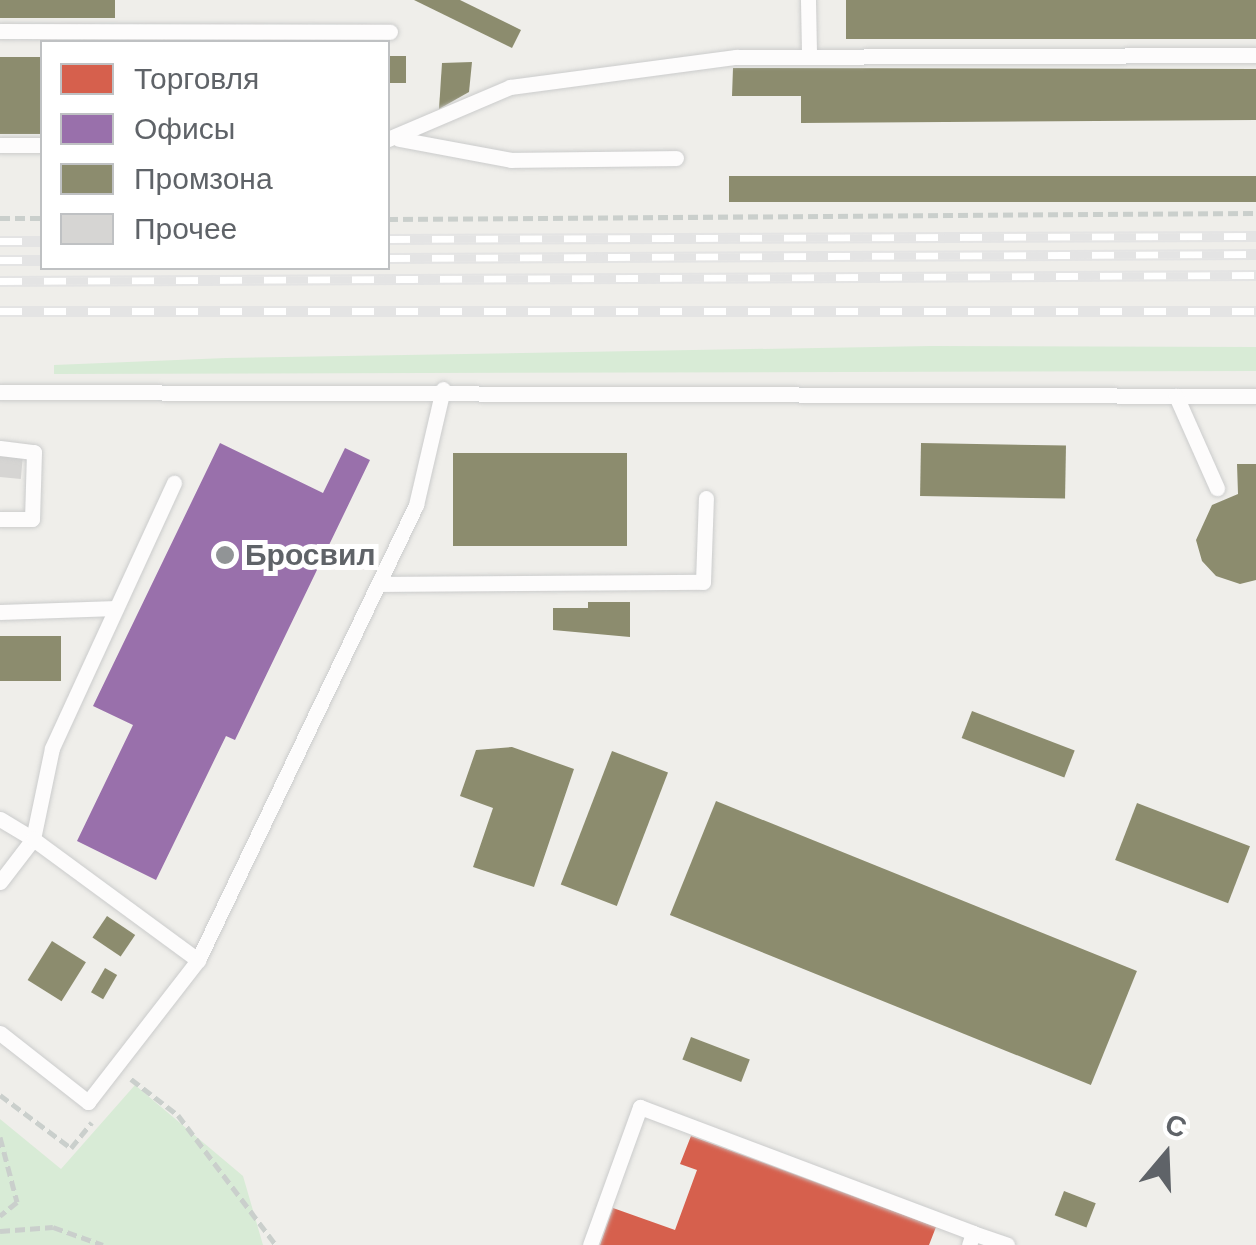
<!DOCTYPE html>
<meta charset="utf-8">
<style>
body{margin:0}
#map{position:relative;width:1256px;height:1245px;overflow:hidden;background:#efeeea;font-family:Helvetica,sans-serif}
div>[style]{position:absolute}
.green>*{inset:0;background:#d8ebd6}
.shops>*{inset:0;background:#d6604d}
.offices>*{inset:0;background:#9970ab}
.industry>*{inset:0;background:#8c8c6e;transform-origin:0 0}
.building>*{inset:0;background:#d6d5d3;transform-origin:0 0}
.path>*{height:5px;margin-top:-2.5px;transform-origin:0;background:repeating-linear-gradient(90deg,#cacfcc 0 10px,transparent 0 15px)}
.roads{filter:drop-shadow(0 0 2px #cbcccc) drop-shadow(0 0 2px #cbcccc)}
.lane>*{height:15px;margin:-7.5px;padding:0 7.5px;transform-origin:7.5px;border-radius:7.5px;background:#fdfcfc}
.rail>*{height:11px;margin-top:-5.5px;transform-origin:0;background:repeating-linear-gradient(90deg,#fff 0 22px,#e4e4e4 0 44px);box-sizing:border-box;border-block:2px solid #e4e4e4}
.dots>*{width:28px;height:28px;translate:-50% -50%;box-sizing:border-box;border:5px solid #fff;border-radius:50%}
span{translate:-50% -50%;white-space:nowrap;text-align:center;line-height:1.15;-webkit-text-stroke:10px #fff;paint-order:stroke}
.poi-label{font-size:30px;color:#5f6368;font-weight:700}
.left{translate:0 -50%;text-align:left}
.legend{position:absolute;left:40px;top:40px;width:350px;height:230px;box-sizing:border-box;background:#fff;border:2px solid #bfc1c3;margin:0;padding:12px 18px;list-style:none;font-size:30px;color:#5f6368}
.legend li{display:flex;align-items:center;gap:20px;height:50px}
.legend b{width:50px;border:2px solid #bfc1c3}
.north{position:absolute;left:1116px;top:1105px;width:100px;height:100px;-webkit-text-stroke:8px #fff;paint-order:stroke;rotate:19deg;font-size:28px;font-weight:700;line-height:40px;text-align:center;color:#5f6368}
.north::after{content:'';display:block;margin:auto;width:35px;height:45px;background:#5f6368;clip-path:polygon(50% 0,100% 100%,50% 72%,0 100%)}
</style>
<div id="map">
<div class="green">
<div style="clip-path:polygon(931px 346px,1256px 347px,1256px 371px,54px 374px,54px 365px,226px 358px)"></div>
<div style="clip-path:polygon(135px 1085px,243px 1176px,263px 1245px,0 1245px,0 1119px,61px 1169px)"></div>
</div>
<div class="shops">
<div style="clip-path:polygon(691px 1136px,936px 1227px,929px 1245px,600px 1245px,613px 1208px,675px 1230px,697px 1170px,680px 1164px)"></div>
</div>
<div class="offices">
<div style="clip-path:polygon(220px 443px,323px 493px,345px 448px,370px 460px,235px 740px,226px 736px,156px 880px,77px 841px,133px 725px,93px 706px)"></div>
</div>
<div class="industry">
<div style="left:0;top:0;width:115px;height:18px"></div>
<div style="clip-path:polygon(414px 0,460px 0,521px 30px,512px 48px)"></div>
<div style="left:846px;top:0;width:410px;height:39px"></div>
<div style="left:388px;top:56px;width:18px;height:27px"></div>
<div style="left:0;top:57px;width:42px;height:77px"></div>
<div style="clip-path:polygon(472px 62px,469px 92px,439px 109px,442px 63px)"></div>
<div style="clip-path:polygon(733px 68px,1256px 69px,1256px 120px,801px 123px,801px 96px,732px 96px)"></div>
<div style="left:1256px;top:176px;width:26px;height:527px;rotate:90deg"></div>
<div style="left:921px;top:443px;width:145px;height:53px;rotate:1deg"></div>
<div style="left:627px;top:453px;width:93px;height:174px;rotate:90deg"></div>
<div style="clip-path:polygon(1237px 464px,1256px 464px,1256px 580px,1240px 584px,1216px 576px,1202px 561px,1196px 540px,1212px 505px,1238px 494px)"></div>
<div style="clip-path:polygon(588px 602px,630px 602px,630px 637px,553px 630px,553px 608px,588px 608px)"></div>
<div style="left:61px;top:636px;width:45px;height:61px;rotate:90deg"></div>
<div style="left:972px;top:711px;width:110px;height:29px;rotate:21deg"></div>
<div style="clip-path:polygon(512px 747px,574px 769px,534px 887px,473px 867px,493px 808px,460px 796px,476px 750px)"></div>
<div style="left:612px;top:751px;width:60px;height:143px;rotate:21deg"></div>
<div style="left:716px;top:801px;width:454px;height:123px;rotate:22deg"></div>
<div style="left:1137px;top:803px;width:121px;height:61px;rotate:21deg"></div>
<div style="left:107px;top:916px;width:34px;height:26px;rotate:34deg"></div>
<div style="left:52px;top:941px;width:40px;height:46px;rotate:32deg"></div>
<div style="left:105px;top:968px;width:14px;height:28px;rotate:30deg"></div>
<div style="left:691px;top:1037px;width:63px;height:24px;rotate:21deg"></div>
<div style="left:1064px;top:1191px;width:34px;height:26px;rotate:21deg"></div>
</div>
<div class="building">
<div style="left:0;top:453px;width:23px;height:24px;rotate:5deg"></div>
</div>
<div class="path">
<div style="left:0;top:218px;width:42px"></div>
<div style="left:388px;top:219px;width:868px;rotate:-0.4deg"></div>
<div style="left:131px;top:1079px;width:59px;rotate:37.5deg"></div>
<div style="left:178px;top:1115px;width:163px;rotate:53deg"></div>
<div style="left:0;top:1095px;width:89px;rotate:36.7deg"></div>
<div style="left:71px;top:1148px;width:33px;rotate:-51deg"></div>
<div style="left:0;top:1137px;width:67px;rotate:75.3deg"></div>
<div style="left:17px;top:1202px;width:22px;rotate:141deg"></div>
<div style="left:0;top:1231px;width:53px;rotate:-4.3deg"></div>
<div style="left:53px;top:1227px;width:53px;rotate:19.8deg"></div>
</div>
<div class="roads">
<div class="lane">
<div style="left:808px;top:0;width:54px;rotate:88.9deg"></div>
<div style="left:0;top:31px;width:390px;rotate:0.1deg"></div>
<div style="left:388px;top:139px;width:133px;rotate:-23.1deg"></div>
<div style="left:510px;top:87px;width:228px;rotate:-7.6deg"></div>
<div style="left:736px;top:57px;width:520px;rotate:-0.22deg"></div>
<div style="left:399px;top:139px;width:114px;rotate:10.6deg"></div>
<div style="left:511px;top:160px;width:165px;rotate:-0.7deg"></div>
<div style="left:0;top:145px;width:42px"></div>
<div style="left:0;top:392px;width:1256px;rotate:0.18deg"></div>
<div style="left:1176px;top:396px;width:101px;rotate:66deg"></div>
<div style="left:0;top:448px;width:34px;rotate:7deg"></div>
<div style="left:34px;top:452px;width:67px;rotate:91.7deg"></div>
<div style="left:32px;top:519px;width:32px;rotate:180deg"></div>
<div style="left:379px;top:584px;width:324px;rotate:-0.4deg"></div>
<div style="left:703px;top:582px;width:84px;rotate:-88deg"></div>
<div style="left:0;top:612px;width:116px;rotate:-2deg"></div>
<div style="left:0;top:819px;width:39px;rotate:31deg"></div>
<div style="left:33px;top:839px;width:93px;rotate:-78.2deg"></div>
<div style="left:52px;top:748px;width:292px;rotate:-65.3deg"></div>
<div style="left:0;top:882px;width:54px;rotate:-52.5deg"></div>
<div style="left:33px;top:839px;width:205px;rotate:36.3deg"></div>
<div style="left:198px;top:960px;width:505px;rotate:-64.4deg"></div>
<div style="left:416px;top:505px;width:119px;rotate:-76.9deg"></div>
<div style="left:0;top:1033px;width:112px;rotate:38.1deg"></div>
<div style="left:88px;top:1102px;width:180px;rotate:-52.2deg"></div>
<div style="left:973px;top:1233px;width:36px;rotate:19deg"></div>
<div style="left:590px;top:1245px;width:147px;rotate:-70.1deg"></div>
<div style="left:640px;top:1107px;width:356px;rotate:20.7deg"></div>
<div style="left:973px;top:1233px;width:13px;rotate:108deg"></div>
</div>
</div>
<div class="rail">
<div style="left:388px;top:239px;width:868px;rotate:-0.2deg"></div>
<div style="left:0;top:241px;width:42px"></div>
<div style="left:388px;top:258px;width:868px;rotate:-0.26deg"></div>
<div style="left:0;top:260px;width:42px"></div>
<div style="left:0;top:281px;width:1256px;rotate:-0.27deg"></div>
<div style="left:0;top:311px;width:1256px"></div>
</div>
<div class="dots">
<div style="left:225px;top:555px;background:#919496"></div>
</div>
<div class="poi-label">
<span class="left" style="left:245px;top:555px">Бросвил</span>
</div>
<ul class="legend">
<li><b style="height:28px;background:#d6604d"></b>Торговля</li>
<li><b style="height:28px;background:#9970ab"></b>Офисы</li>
<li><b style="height:28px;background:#8c8c6e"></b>Промзона</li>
<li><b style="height:28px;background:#d6d5d3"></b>Прочее</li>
</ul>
<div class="north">С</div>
</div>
